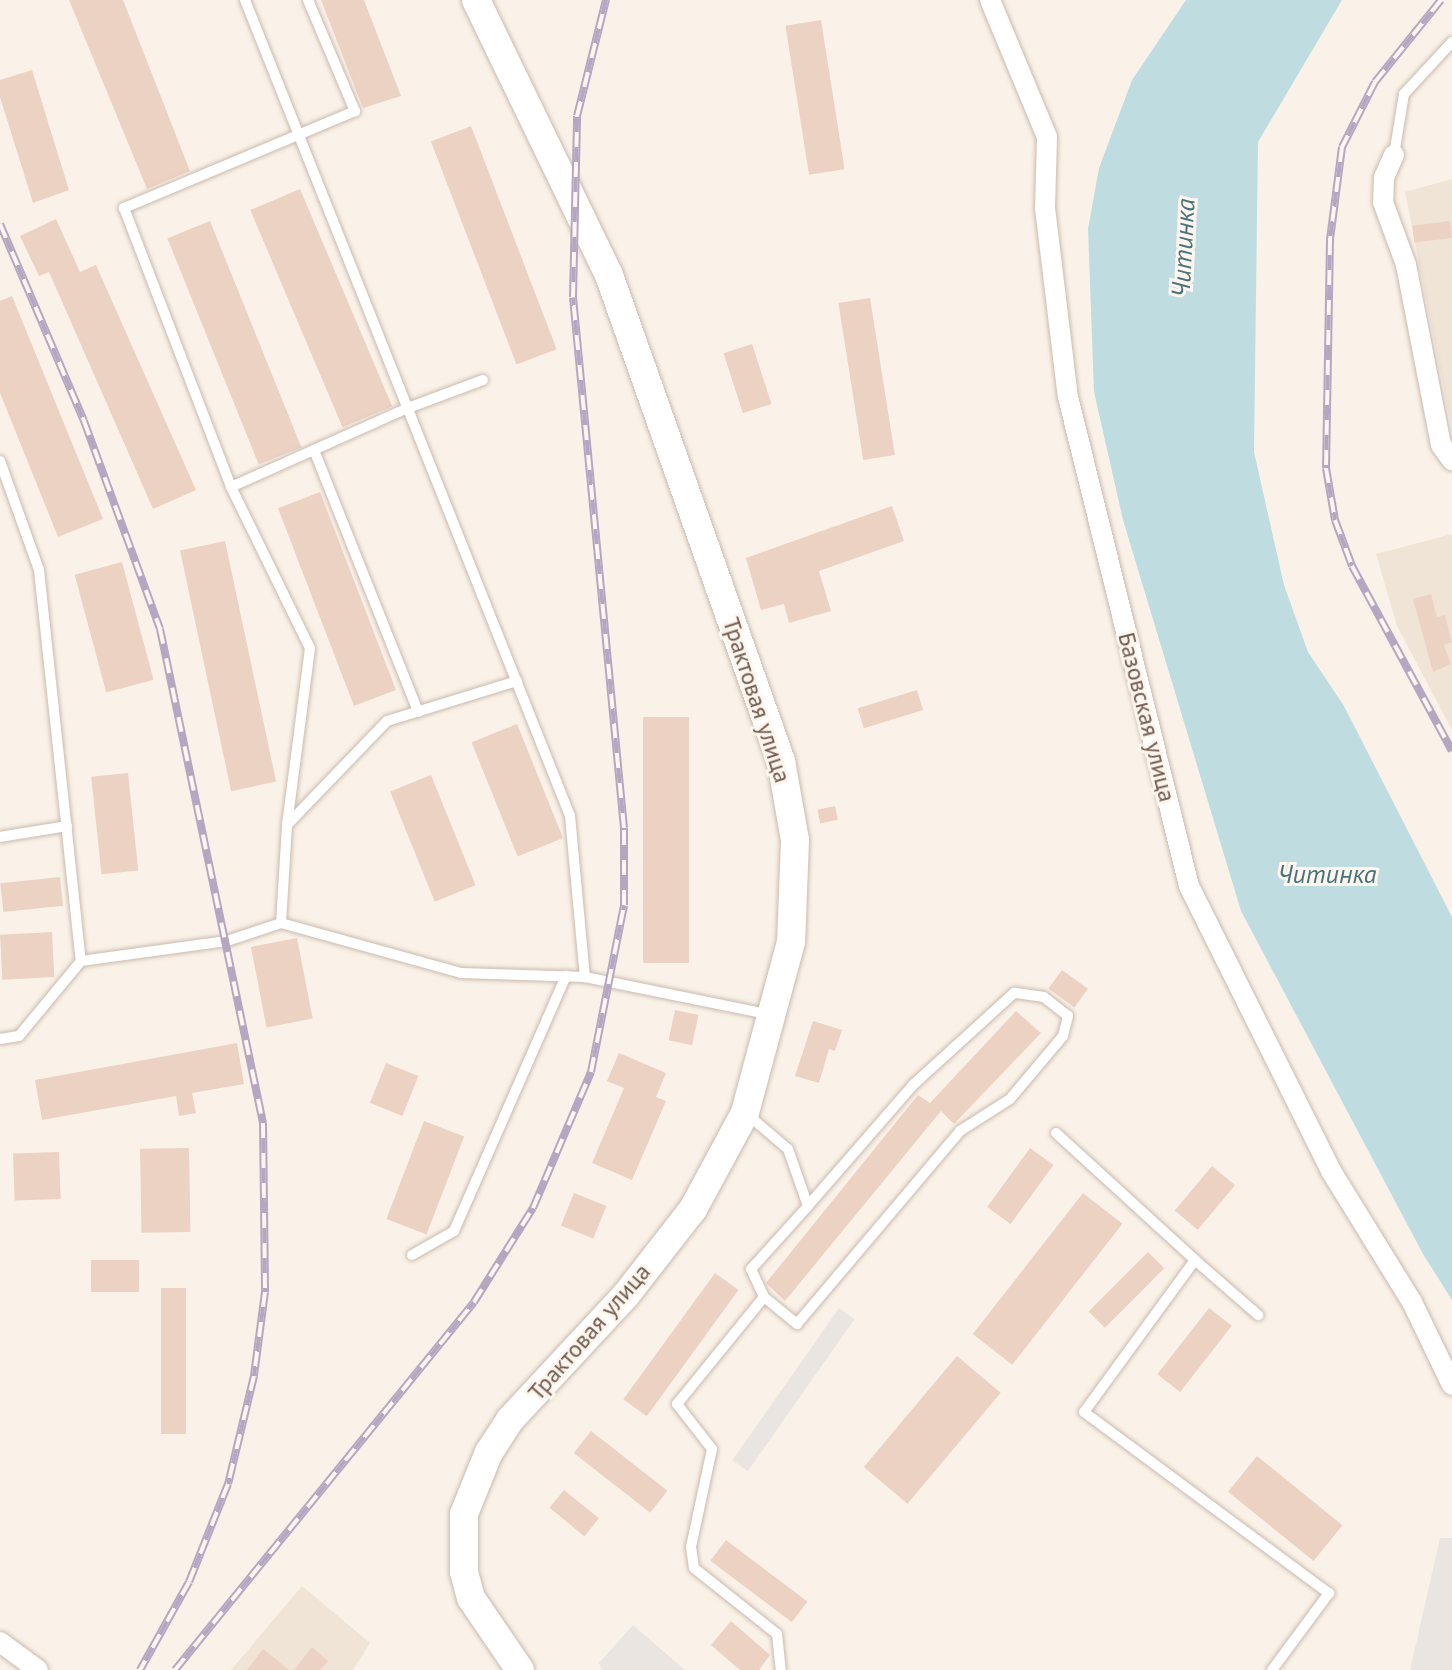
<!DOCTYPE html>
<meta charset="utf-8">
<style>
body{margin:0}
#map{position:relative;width:1452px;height:1670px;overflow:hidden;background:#faf2e8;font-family:"PT Sans",sans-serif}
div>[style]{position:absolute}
.residential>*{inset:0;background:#f0e4d7}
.industrial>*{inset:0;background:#ebe5e1;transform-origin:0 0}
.water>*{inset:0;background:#bfdde1}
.building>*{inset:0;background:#ecd2c3;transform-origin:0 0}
.roads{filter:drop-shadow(0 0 2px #cabaaf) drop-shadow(0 0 2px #cabaaf)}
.service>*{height:10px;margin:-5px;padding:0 5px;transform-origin:5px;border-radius:5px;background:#fff}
.minor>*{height:20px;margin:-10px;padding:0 10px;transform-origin:10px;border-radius:10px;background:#fff}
.secondary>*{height:28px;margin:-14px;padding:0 14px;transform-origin:14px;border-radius:14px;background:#fff}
.rail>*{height:8px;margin-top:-4px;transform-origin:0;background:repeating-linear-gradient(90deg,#fdf6ee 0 15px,#b5a7c2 0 30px);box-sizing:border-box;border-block:2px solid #b5a7c2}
span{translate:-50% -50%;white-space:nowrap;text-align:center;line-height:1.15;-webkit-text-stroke:6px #fdf6ee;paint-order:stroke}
.street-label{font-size:24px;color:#705a4f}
.water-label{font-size:26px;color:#48737b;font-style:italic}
</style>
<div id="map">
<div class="residential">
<div style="clip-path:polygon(1452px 179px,1452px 430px,1405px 192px)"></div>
<div style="clip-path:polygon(1452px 534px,1452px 730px,1397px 626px,1376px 554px)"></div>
<div style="clip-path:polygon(302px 1586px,370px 1643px,353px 1670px,231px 1670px)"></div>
</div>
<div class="industrial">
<div style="left:839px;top:1308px;width:19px;height:186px;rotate:35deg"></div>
<div style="clip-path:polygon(1440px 1538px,1452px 1538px,1452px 1670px,1410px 1670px)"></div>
<div style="clip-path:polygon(633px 1625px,685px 1670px,602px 1670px,599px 1663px)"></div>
</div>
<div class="water">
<div style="clip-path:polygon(1186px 0,1342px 0,1258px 142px,1254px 452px,1284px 585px,1308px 652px,1344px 706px,1452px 917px,1452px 1300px,1423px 1254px,1241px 911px,1123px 520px,1094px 392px,1088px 229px,1099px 168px,1132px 80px)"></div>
</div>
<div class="building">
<div style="clip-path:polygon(69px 0,123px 0,190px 171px,147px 189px)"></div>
<div style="clip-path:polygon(321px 0,364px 0,401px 96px,363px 108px)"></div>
<div style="left:821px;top:20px;width:151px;height:36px;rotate:81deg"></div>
<div style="clip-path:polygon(32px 70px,69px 190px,33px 203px,0 97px,0 80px)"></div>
<div style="left:471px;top:126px;width:239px;height:43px;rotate:69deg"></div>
<div style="left:300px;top:189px;width:236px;height:54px;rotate:67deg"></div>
<div style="clip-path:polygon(56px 219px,80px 272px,96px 265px,196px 490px,153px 509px,49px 272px,39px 276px,20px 236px)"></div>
<div style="left:210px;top:221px;width:244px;height:46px;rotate:68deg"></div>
<div style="left:1450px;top:221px;width:17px;height:38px;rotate:83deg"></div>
<div style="clip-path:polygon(12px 296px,103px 519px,58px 537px,0 393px,0 301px)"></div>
<div style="left:870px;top:298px;width:159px;height:32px;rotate:81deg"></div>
<div style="left:752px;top:344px;width:63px;height:30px;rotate:72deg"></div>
<div style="left:320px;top:492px;width:212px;height:45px;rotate:69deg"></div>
<div style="clip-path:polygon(892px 506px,904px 541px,819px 571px,831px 611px,789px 623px,784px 604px,761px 610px,746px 558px)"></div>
<div style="left:225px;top:541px;width:246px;height:46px;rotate:78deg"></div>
<div style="left:122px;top:562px;width:122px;height:49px;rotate:75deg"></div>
<div style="clip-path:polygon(1431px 594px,1437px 617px,1445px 615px,1452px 642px,1444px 645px,1451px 664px,1433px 672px,1413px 599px)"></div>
<div style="left:917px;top:690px;width:21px;height:62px;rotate:73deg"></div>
<div style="left:643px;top:717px;width:46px;height:246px"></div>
<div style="left:517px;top:724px;width:123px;height:49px;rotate:68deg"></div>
<div style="left:128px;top:773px;width:98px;height:37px;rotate:84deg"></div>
<div style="left:431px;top:775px;width:119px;height:44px;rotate:68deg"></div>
<div style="left:835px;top:806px;width:14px;height:18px;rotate:78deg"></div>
<div style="left:60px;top:877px;width:29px;height:60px;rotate:84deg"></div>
<div style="left:52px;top:932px;width:45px;height:52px;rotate:87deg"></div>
<div style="left:297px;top:938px;width:82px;height:47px;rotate:79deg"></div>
<div style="left:1062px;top:970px;width:32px;height:23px;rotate:36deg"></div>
<div style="left:675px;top:1010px;width:24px;height:31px;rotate:12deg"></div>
<div style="clip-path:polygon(1016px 1011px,1041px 1033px,954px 1124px,941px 1111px,785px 1301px,766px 1283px,918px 1095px,930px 1103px)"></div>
<div style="clip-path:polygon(813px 1021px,842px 1030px,835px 1051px,829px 1049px,819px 1083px,795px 1076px)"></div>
<div style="clip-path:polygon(237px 1043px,244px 1084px,192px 1093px,196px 1113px,179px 1116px,176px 1096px,42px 1120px,35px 1080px)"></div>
<div style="clip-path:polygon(619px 1053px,666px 1073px,656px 1097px,666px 1101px,632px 1180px,592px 1163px,624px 1088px,607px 1081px)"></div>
<div style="left:386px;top:1063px;width:35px;height:43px;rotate:22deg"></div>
<div style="left:424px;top:1121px;width:43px;height:105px;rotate:21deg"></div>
<div style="left:189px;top:1148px;width:84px;height:49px;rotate:89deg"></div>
<div style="left:1030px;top:1148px;width:29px;height:73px;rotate:36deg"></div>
<div style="left:59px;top:1152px;width:47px;height:46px;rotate:88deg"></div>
<div style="left:1212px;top:1166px;width:30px;height:58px;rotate:40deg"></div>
<div style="left:574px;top:1193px;width:35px;height:35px;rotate:22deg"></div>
<div style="left:1083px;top:1193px;width:50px;height:179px;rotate:38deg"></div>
<div style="left:1148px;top:1252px;width:23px;height:84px;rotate:45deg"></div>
<div style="left:91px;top:1260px;width:48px;height:32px"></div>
<div style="left:715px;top:1273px;width:29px;height:156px;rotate:36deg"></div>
<div style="left:161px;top:1288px;width:25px;height:146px"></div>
<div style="left:1209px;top:1308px;width:29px;height:84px;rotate:38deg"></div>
<div style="left:957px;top:1356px;width:57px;height:145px;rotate:40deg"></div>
<div style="left:591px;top:1431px;width:97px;height:28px;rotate:38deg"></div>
<div style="left:1257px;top:1456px;width:110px;height:46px;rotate:39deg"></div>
<div style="left:564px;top:1490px;width:45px;height:23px;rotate:39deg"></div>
<div style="left:726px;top:1540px;width:102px;height:26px;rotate:37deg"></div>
<div style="clip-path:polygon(731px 1621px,770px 1655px,759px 1670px,740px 1670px,711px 1645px)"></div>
<div style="clip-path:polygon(312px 1647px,328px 1661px,320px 1670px,294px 1670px)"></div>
<div style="clip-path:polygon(263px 1649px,289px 1670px,247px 1670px)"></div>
</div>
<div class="roads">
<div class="service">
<div style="left:245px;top:0;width:878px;rotate:68.28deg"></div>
<div style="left:570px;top:816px;width:162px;rotate:84.7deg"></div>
<div style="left:585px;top:977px;width:190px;rotate:11.5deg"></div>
<div style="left:308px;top:0;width:121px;rotate:67.1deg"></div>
<div style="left:355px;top:111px;width:251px;rotate:157.2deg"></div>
<div style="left:124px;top:208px;width:299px;rotate:69deg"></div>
<div style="left:231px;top:487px;width:194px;rotate:-24.1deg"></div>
<div style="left:408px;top:408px;width:80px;rotate:-20.5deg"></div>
<div style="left:1394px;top:155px;width:62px;rotate:-80.7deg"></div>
<div style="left:1404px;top:94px;width:71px;rotate:-47.3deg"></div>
<div style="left:314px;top:450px;width:282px;rotate:68.3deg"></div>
<div style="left:0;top:461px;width:116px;rotate:70.3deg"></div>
<div style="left:39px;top:570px;width:393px;rotate:83.9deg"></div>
<div style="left:81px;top:961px;width:147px;rotate:-7.8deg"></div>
<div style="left:227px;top:941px;width:57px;rotate:-18.4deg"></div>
<div style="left:231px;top:487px;width:179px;rotate:63.9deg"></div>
<div style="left:310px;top:648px;width:178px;rotate:97.4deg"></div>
<div style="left:287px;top:825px;width:98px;rotate:93.5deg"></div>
<div style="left:281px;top:923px;width:187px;rotate:15.5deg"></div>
<div style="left:461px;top:973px;width:124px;rotate:1.8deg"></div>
<div style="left:287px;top:825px;width:144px;rotate:-46.1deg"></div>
<div style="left:387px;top:721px;width:136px;rotate:-17.1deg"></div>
<div style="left:0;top:837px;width:68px;rotate:-9.3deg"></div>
<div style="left:0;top:1039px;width:19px;rotate:-9deg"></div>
<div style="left:19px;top:1036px;width:97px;rotate:-50.4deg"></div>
<div style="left:748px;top:1115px;width:52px;rotate:40.4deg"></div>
<div style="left:788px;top:1149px;width:60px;rotate:70.7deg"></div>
<div style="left:808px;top:1206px;width:85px;rotate:132.1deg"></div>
<div style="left:751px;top:1269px;width:31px;rotate:65deg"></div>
<div style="left:764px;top:1297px;width:138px;rotate:129.1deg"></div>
<div style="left:677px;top:1404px;width:57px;rotate:52.1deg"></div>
<div style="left:712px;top:1449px;width:100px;rotate:102.1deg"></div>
<div style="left:691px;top:1547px;width:21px;rotate:82deg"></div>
<div style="left:694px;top:1568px;width:106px;rotate:38.5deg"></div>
<div style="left:777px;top:1634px;width:36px;rotate:84deg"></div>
<div style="left:1056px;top:1133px;width:188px;rotate:42.4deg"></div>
<div style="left:1195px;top:1260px;width:188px;rotate:126.1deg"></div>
<div style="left:1084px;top:1412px;width:305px;rotate:36.5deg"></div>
<div style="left:1329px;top:1593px;width:96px;rotate:126.5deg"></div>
<div style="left:412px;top:1255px;width:48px;rotate:-29.7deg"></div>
<div style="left:454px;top:1231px;width:279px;rotate:-66.3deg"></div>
<div style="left:1195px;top:1260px;width:84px;rotate:41.1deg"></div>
<div style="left:764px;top:1297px;width:43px;rotate:39.3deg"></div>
<div style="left:797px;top:1324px;width:253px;rotate:-49.8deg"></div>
<div style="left:960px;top:1131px;width:59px;rotate:-32.6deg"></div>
<div style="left:1010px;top:1099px;width:82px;rotate:-49.9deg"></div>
<div style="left:1063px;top:1036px;width:21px;rotate:-76deg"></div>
<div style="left:1068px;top:1016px;width:31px;rotate:-142deg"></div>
<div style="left:1044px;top:997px;width:30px;rotate:-172deg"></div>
<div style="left:1014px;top:993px;width:137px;rotate:137.7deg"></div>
<div style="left:913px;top:1085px;width:160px;rotate:131deg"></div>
</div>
<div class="minor">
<div style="left:990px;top:0;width:148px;rotate:67.4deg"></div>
<div style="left:1047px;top:137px;width:71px;rotate:91.6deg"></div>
<div style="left:1045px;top:208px;width:190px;rotate:83.1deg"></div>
<div style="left:1068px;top:397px;width:504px;rotate:76.1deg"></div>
<div style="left:1189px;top:886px;width:318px;rotate:63.5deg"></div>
<div style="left:1331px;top:1171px;width:154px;rotate:58.3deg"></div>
<div style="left:1412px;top:1302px;width:92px;rotate:64.3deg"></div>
<div style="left:1394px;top:155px;width:24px;rotate:114deg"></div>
<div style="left:1384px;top:177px;width:25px;rotate:92deg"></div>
<div style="left:1383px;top:202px;width:67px;rotate:69.9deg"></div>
<div style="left:1406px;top:265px;width:183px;rotate:79deg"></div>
<div style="left:1441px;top:445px;width:19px;rotate:54deg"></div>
<div style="left:0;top:1642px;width:47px;rotate:36.4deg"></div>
</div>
<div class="secondary">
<div style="left:476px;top:0;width:305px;rotate:64.2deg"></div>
<div style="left:609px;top:275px;width:516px;rotate:70.51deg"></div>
<div style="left:781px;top:761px;width:80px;rotate:80deg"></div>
<div style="left:795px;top:840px;width:102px;rotate:92.2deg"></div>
<div style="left:791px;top:942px;width:177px;rotate:105.1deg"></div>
<div style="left:745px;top:1113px;width:109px;rotate:118.4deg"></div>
<div style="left:693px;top:1209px;width:109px;rotate:127.9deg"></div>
<div style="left:626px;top:1295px;width:171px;rotate:132.9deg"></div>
<div style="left:510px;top:1420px;width:38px;rotate:123deg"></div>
<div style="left:489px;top:1452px;width:67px;rotate:112deg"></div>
<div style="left:464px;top:1514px;width:58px;rotate:90deg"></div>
<div style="left:464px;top:1572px;width:27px;rotate:75deg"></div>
<div style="left:471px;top:1598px;width:87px;rotate:55.8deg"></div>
</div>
</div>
<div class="rail">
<div style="left:1441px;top:0;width:105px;rotate:128.8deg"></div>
<div style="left:1375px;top:82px;width:73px;rotate:116.9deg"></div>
<div style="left:1342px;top:147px;width:94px;rotate:97.4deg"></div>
<div style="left:1330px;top:240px;width:228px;rotate:91deg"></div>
<div style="left:1326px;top:468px;width:53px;rotate:80.2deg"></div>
<div style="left:1335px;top:520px;width:49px;rotate:69.7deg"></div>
<div style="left:1352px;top:566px;width:210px;rotate:61.6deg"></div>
<div style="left:0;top:224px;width:214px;rotate:66.9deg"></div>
<div style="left:84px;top:421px;width:221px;rotate:69.9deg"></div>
<div style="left:160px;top:629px;width:505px;rotate:78.22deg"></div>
<div style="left:263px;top:1123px;width:169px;rotate:89.3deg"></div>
<div style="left:265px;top:1292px;width:85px;rotate:97.5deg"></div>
<div style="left:254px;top:1376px;width:111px;rotate:103.5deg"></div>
<div style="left:228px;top:1484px;width:105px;rotate:111.7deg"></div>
<div style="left:189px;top:1582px;width:101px;rotate:119.1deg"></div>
<div style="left:175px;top:1670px;width:474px;rotate:-50.9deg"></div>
<div style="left:474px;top:1302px;width:111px;rotate:-57.9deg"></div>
<div style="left:533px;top:1208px;width:148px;rotate:-66.9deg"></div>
<div style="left:591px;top:1072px;width:170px;rotate:-78.8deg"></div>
<div style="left:624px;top:905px;width:77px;rotate:-90deg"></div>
<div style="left:624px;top:828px;width:533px;rotate:-95.49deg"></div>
<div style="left:573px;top:297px;width:181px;rotate:-88.7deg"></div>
<div style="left:577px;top:116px;width:120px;rotate:-76deg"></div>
</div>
<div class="street-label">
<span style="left:757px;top:700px;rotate:72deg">Трактовая улица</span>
<span style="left:1147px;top:717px;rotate:76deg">Базовская улица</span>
<span style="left:589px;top:1332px;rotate:-49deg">Трактовая улица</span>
</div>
<div class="water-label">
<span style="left:1183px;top:248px;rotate:-87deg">Читинка</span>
<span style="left:1327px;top:874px">Читинка</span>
</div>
</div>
